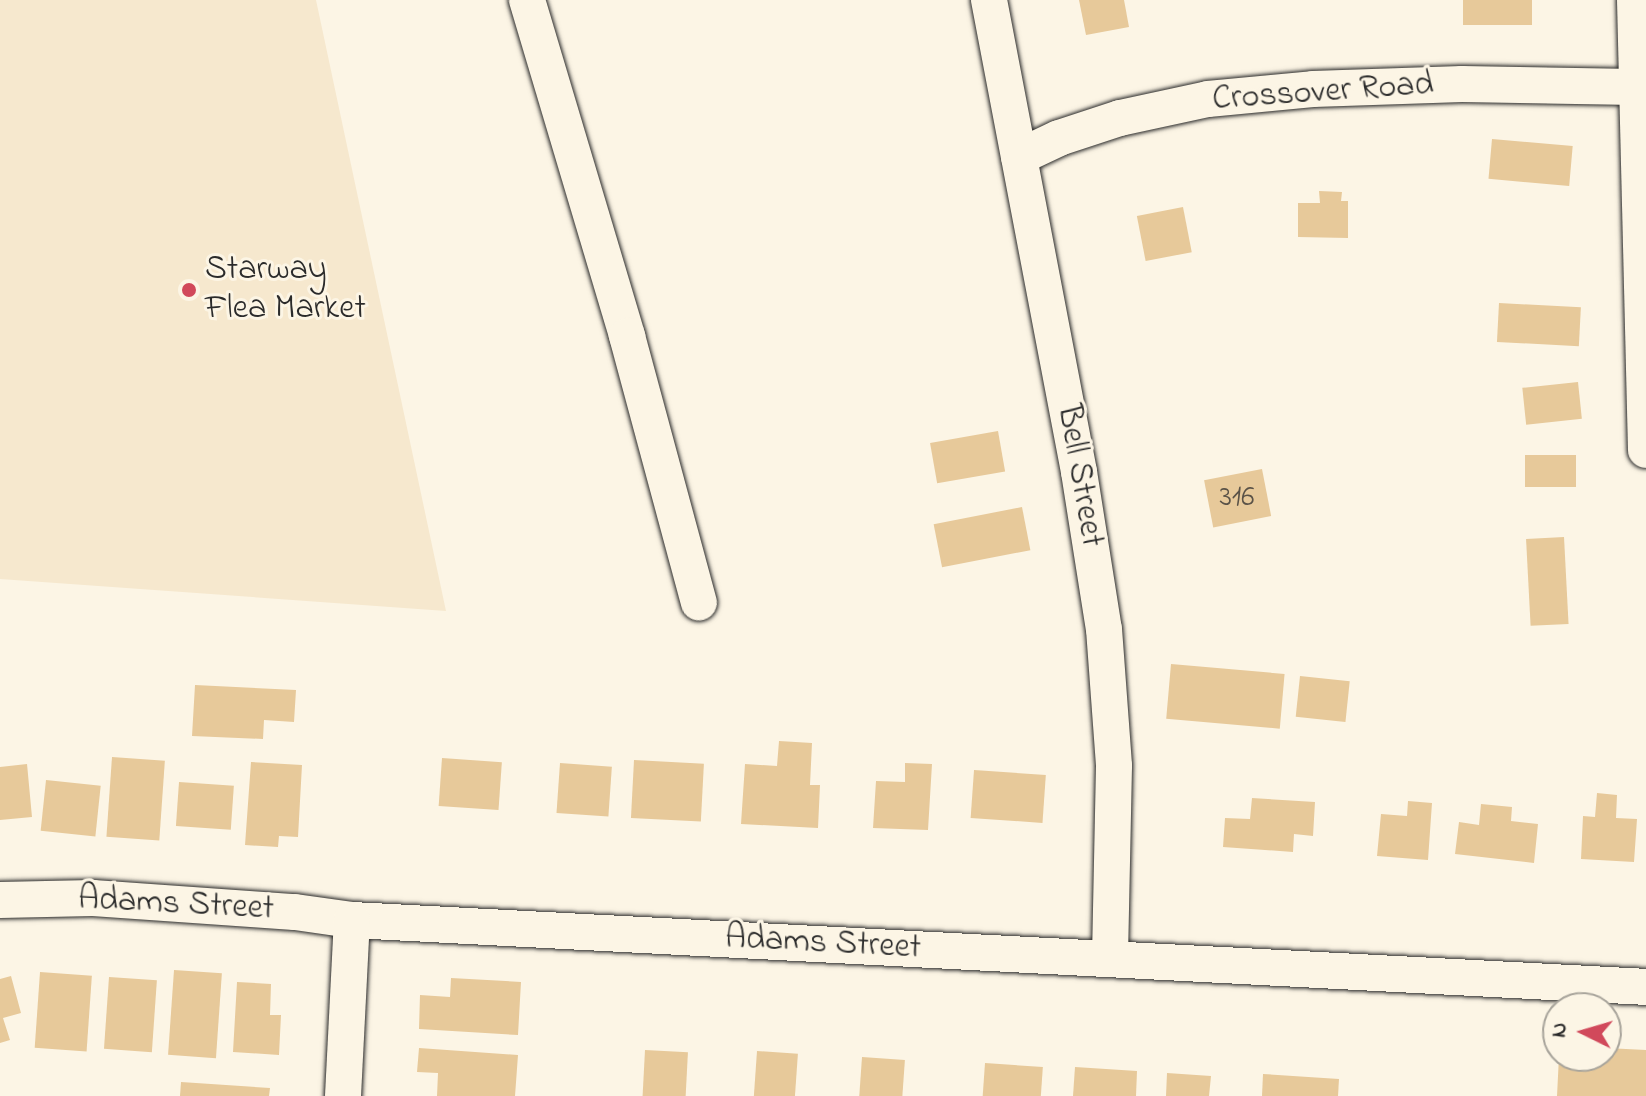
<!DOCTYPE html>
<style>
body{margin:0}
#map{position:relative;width:1646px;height:1096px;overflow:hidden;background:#fcf5e5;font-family:"Indie Flower",sans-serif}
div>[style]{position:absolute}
.built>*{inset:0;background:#f6e8ce}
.building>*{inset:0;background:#e7c99a;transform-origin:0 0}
.roads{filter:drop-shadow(0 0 2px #2b2b2b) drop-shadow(0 0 2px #2b2b2b)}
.street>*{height:36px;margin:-18px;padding:0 18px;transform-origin:18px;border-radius:18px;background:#fcf5e5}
.dots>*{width:22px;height:22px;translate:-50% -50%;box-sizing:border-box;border:4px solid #fcf5e5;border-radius:50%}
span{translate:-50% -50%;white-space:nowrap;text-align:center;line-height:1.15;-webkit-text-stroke:6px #fcf5e5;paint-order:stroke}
.number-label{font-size:30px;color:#5a5247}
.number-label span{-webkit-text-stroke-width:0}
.street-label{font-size:34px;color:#2b2b2b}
.poi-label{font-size:34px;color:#2b2b2b}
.left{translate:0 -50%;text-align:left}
.north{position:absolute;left:1542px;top:992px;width:80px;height:80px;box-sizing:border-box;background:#fcf5e5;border:2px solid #a8a49b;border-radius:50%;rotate:275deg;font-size:22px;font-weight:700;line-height:32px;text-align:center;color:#2b2b2b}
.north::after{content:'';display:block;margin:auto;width:28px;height:36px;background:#d1495b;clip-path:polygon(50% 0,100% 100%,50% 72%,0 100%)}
</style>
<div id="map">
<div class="built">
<div style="clip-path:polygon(0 0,316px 0,446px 611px,0 579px)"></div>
</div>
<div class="building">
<div style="clip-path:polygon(1079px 0,1124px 0,1129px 27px,1086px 35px)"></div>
<div style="left:1463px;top:0;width:69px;height:25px"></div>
<div style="left:1492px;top:139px;width:81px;height:40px;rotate:5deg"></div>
<div style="clip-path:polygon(1319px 191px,1342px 192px,1341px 201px,1348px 201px,1348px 238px,1298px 237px,1298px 203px,1320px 203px)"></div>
<div style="left:1183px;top:207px;width:46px;height:47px;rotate:79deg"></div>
<div style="left:1499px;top:303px;width:82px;height:39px;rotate:3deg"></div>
<div style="left:1578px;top:382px;width:37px;height:56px;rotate:84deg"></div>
<div style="left:998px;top:431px;width:41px;height:69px;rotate:80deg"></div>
<div style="left:1525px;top:455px;width:51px;height:32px"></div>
<div style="left:1262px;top:469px;width:48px;height:59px;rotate:79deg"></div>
<div style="left:1022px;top:507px;width:44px;height:90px;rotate:79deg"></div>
<div style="left:1564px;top:537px;width:87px;height:38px;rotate:87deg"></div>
<div style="left:1171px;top:664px;width:114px;height:55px;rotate:5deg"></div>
<div style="left:1300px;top:676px;width:50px;height:41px;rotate:6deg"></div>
<div style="clip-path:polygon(195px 685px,296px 690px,294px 722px,264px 720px,263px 739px,192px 736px)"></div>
<div style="clip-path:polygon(779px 741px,812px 743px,810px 785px,820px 785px,818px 828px,741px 824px,745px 764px,777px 766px)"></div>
<div style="left:112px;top:757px;width:53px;height:80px;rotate:4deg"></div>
<div style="left:442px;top:758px;width:60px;height:48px;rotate:4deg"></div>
<div style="left:634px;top:760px;width:70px;height:58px;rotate:3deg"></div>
<div style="clip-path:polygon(251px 762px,302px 765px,298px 837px,279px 836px,278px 847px,245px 845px)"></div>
<div style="left:560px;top:763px;width:52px;height:50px;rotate:4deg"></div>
<div style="clip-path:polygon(905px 763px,932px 764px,928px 830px,873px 828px,876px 781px,905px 782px)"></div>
<div style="clip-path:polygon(27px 764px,32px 817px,0 820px,0 767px)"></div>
<div style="left:974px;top:770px;width:72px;height:48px;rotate:4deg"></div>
<div style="left:46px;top:780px;width:55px;height:51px;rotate:6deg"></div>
<div style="left:179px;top:782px;width:55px;height:44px;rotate:4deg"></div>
<div style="clip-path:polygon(1597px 793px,1617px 795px,1616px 818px,1637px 819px,1634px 862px,1581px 859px,1583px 816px,1595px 817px)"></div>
<div style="clip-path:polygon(1252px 798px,1315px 802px,1313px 836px,1294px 834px,1293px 852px,1223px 847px,1225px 818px,1250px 819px)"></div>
<div style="clip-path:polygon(1408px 801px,1432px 803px,1428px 860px,1377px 856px,1381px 814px,1407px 816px)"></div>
<div style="clip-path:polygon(1481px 804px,1512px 807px,1511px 821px,1538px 824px,1534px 863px,1455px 854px,1459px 822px,1479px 825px)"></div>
<div style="left:174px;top:970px;width:48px;height:85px;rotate:4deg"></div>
<div style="left:40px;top:972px;width:52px;height:76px;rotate:4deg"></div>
<div style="clip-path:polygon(11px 976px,21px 1013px,3px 1018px,10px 1040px,0 1043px,0 979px)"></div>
<div style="left:109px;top:977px;width:48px;height:72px;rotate:4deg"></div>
<div style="clip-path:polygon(451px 978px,521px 982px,518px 1035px,419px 1029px,420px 995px,450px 997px)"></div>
<div style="clip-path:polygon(237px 982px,271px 984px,270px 1015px,281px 1015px,279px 1055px,233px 1052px)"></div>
<div style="clip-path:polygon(419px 1048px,518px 1055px,515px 1096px,437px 1096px,438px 1073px,417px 1072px)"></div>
<div style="clip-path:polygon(1606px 1048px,1646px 1050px,1646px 1096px,1557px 1096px,1559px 1056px,1606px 1056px)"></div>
<div style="left:645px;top:1050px;width:43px;height:46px;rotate:3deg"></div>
<div style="left:757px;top:1051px;width:41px;height:45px;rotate:4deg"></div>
<div style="left:862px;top:1057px;width:43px;height:39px;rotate:4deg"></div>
<div style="left:985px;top:1063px;width:58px;height:33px;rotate:4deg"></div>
<div style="clip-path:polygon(1075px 1067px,1137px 1071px,1136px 1096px,1073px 1096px)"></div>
<div style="clip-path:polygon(1167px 1073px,1211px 1076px,1209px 1096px,1166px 1096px)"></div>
<div style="clip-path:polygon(1263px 1074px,1339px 1079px,1338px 1096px,1262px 1096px)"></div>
<div style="clip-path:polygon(181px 1082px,270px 1088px,269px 1096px,180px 1096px)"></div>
</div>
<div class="roads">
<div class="street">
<div style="left:527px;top:0;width:351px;rotate:73.4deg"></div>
<div style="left:627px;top:336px;width:276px;rotate:74.9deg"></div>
<div style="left:989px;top:0;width:481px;rotate:79.2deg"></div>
<div style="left:1079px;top:472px;width:159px;rotate:81deg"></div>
<div style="left:1104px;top:629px;width:137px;rotate:85.8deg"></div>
<div style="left:1114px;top:766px;width:193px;rotate:91.2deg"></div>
<div style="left:1635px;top:0;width:450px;rotate:88.6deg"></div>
<div style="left:1019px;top:157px;width:44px;rotate:-25.4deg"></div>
<div style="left:1059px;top:138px;width:64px;rotate:-18.2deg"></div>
<div style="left:1120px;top:118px;width:90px;rotate:-12.2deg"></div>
<div style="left:1208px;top:99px;width:105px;rotate:-5.4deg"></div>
<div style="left:1313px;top:89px;width:149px;rotate:-1.9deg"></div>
<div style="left:1462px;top:84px;width:174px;rotate:1deg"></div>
<div style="left:0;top:900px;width:93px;rotate:-1.2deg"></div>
<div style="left:93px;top:898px;width:202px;rotate:4deg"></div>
<div style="left:295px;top:912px;width:58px;rotate:8deg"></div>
<div style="left:352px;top:920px;width:1296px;rotate:2.96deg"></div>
<div style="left:343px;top:1096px;width:176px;rotate:-87.1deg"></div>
</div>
</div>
<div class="dots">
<div style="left:189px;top:290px;background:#d1495b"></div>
</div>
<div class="number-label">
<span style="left:1237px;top:498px">316</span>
</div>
<div class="street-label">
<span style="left:1323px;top:93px;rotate:-4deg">Crossover Road</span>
<span style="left:1079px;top:476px;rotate:80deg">Bell Street</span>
<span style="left:176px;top:905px;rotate:3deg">Adams Street</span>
<span style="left:823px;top:944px;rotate:3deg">Adams Street</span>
</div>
<div class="poi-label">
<span class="left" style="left:205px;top:290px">Starway<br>Flea Market</span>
</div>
<div class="north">N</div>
</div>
